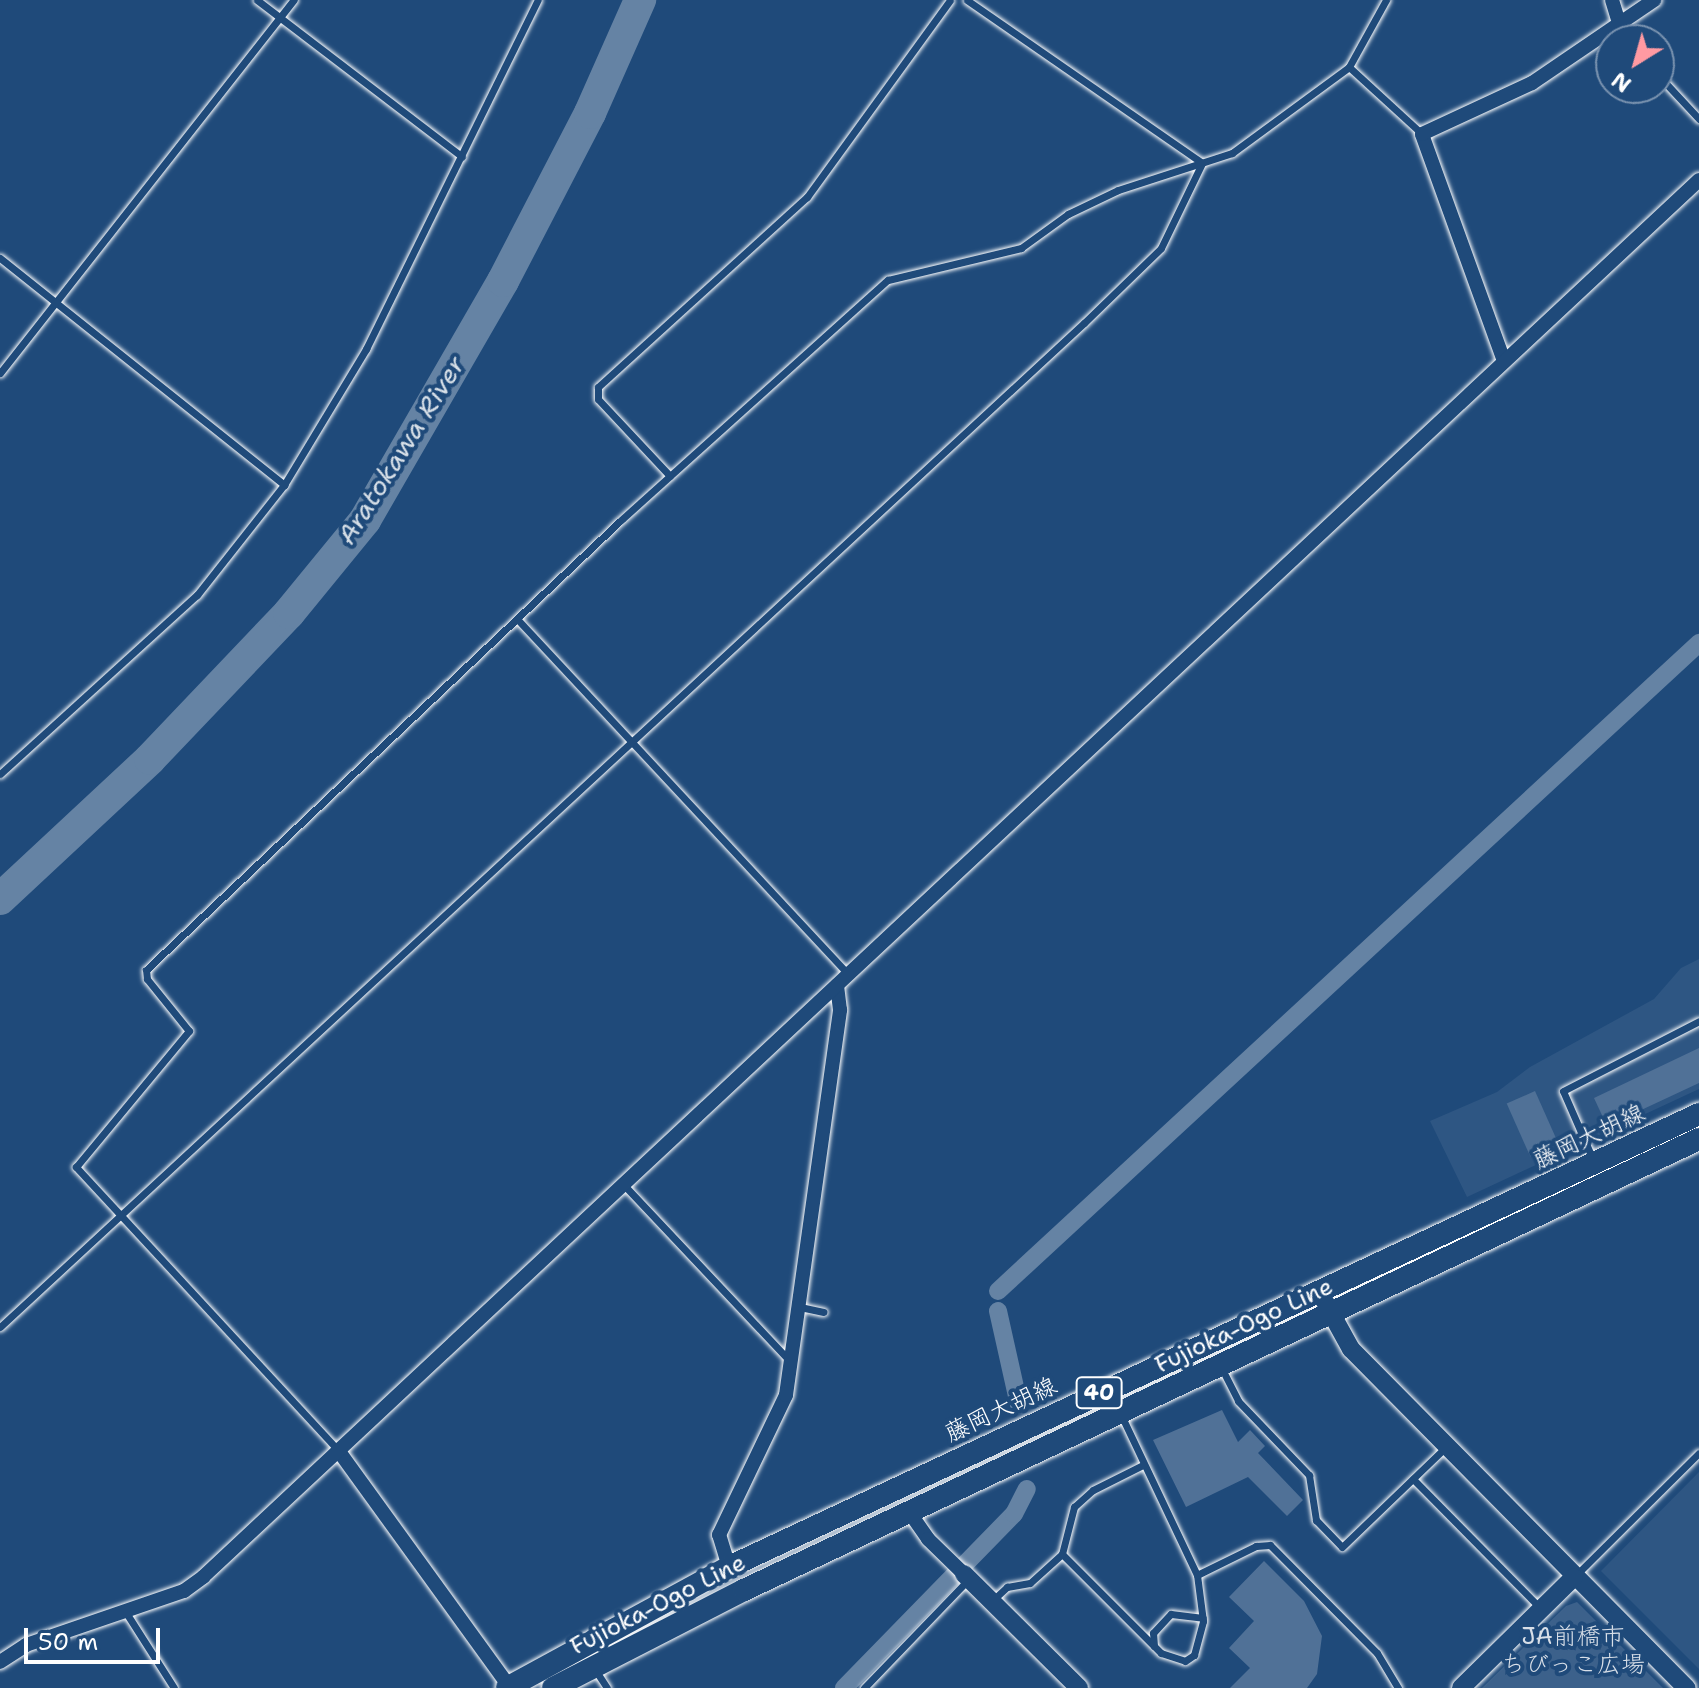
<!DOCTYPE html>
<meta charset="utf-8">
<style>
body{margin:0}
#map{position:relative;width:1699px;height:1688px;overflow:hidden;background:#1f4a7a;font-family:"Shantell Sans","Klee One",sans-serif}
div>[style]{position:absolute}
.built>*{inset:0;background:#2e5683}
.green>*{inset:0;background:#3c618b}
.canal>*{height:18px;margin:-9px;padding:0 9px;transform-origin:9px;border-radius:9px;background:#6583a4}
.river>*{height:32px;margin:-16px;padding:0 16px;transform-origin:16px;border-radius:16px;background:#6583a4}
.building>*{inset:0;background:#507197;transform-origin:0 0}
.roads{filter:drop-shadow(0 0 2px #fff) drop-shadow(0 0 2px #fff)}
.service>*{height:7px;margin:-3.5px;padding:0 3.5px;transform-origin:3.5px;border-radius:3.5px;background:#1f4a7a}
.minor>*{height:14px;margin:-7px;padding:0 7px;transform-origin:7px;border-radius:7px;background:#1f4a7a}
.tertiary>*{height:18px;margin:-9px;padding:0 9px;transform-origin:9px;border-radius:9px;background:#1f4a7a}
.primary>*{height:22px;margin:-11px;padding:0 11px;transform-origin:11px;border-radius:11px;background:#1f4a7a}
span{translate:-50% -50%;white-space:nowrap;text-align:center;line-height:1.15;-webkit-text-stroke:8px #1f4a7a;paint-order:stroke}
.shield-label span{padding:2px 6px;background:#1f4a7a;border:2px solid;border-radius:6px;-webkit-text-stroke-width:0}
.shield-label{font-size:22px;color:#fff;font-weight:700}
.street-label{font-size:24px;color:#fff}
.park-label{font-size:24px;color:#d8dfe8}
.water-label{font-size:26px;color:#d8e0e8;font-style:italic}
.north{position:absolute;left:1595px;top:24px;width:80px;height:80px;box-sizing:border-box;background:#1f4a7a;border:2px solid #7992af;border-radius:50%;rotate:217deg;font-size:22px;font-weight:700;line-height:32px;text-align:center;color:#fff}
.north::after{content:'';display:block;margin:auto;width:28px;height:36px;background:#ff9aa2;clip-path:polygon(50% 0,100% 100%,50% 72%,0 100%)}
.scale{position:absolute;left:24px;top:1628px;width:136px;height:36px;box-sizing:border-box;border:4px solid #fff;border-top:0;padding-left:10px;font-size:24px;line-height:28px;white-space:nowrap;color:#fff;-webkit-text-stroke:6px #1f4a7a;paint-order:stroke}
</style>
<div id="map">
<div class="built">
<div style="clip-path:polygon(1699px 959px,1699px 1089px,1467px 1197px,1430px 1121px,1497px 1092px,1530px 1067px,1654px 999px,1681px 968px)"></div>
<div style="clip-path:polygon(1699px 1472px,1699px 1669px,1601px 1571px)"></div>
</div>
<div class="green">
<div style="clip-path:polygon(1577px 1602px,1663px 1688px,1482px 1688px,1566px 1606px)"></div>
</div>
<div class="canal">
<div style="left:998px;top:1291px;width:955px;rotate:-42.75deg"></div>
<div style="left:998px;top:1311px;width:96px;rotate:77.4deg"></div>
<div style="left:844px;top:1688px;width:243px;rotate:-45.7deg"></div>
<div style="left:1014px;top:1514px;width:28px;rotate:-63deg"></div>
</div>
<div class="river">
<div style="left:0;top:899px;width:205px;rotate:-43deg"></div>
<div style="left:150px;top:759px;width:202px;rotate:-46.4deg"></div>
<div style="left:289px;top:613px;width:120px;rotate:-50.7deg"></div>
<div style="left:365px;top:520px;width:276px;rotate:-60deg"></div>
<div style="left:503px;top:281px;width:189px;rotate:-62.6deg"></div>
<div style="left:590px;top:113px;width:124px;rotate:-66.1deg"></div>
</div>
<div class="building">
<div style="clip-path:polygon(1699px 1048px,1699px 1083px,1607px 1126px,1594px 1098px)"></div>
<div style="left:1535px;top:1091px;width:58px;height:31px;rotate:66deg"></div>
<div style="clip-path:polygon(1222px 1410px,1238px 1442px,1250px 1430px,1265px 1446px,1258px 1453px,1303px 1500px,1287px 1516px,1248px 1477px,1186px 1507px,1153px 1440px)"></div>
<div style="clip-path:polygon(1264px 1561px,1304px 1601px,1322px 1636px,1317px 1674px,1307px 1688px,1230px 1688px,1250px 1668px,1229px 1648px,1254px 1621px,1229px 1597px)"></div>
</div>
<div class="roads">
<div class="service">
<div style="left:257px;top:0;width:258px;rotate:37.4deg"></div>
<div style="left:967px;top:0;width:286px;rotate:34.7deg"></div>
<div style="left:1619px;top:24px;width:17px;rotate:66deg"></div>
<div style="left:1349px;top:67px;width:99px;rotate:42.5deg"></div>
<div style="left:1659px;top:76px;width:59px;rotate:47.1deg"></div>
<div style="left:0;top:258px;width:364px;rotate:38.6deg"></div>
<div style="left:0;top:373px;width:475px;rotate:-51.8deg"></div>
<div style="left:670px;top:476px;width:105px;rotate:-133.1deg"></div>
<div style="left:598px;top:399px;width:12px;rotate:-90deg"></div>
<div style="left:598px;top:387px;width:282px;rotate:-42.3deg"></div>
<div style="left:807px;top:197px;width:243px;rotate:-54deg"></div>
<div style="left:518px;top:620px;width:484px;rotate:47deg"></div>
<div style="left:0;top:774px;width:266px;rotate:-42.3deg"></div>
<div style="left:197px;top:595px;width:140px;rotate:-51.7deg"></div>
<div style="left:284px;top:485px;width:159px;rotate:-58.9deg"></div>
<div style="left:366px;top:349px;width:389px;rotate:-63.8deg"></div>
<div style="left:1594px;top:1162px;width:77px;rotate:-113.6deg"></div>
<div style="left:1563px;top:1091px;width:153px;rotate:-27.2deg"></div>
<div style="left:623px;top:1184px;width:243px;rotate:46.7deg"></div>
<div style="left:800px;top:1307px;width:24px;rotate:12deg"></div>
<div style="left:0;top:1327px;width:1478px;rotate:-42.81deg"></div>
<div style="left:1084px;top:323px;width:107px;rotate:-44.2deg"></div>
<div style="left:1161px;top:248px;width:94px;rotate:-64.2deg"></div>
<div style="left:1221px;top:1367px;width:38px;rotate:63deg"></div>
<div style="left:1238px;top:1401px;width:103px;rotate:46.2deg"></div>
<div style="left:1309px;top:1475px;width:46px;rotate:81.2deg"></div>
<div style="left:1316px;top:1520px;width:37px;rotate:46deg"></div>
<div style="left:1342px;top:1547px;width:143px;rotate:-43.9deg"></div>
<div style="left:338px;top:1450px;width:386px;rotate:-132.8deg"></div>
<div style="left:76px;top:1167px;width:177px;rotate:-50.3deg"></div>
<div style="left:189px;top:1031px;width:67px;rotate:-128.9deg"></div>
<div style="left:147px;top:979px;width:9px;rotate:-96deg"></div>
<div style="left:146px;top:970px;width:654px;rotate:-43.45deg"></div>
<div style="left:621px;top:520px;width:359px;rotate:-42deg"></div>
<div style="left:888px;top:280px;width:137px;rotate:-13.5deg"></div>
<div style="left:1021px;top:248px;width:58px;rotate:-35.9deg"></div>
<div style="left:1068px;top:214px;width:55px;rotate:-25.6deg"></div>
<div style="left:1118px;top:190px;width:120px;rotate:-18deg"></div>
<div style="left:1232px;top:153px;width:145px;rotate:-36.3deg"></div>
<div style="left:1349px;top:67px;width:77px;rotate:-61.1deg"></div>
<div style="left:1413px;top:1479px;width:181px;rotate:45.4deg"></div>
<div style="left:1062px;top:1554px;width:140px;rotate:45deg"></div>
<div style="left:1161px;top:1653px;width:25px;rotate:18deg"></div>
<div style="left:1185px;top:1661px;width:11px;rotate:-34deg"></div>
<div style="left:1194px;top:1655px;width:35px;rotate:-75deg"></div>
<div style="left:1203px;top:1621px;width:46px;rotate:-97.4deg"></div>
<div style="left:1197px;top:1575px;width:177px;rotate:-115.4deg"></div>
<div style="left:1197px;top:1575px;width:66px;rotate:-26.2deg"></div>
<div style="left:1256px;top:1546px;width:14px;rotate:-4deg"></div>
<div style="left:1270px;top:1545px;width:152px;rotate:45.3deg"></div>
<div style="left:1377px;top:1653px;width:41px;rotate:59deg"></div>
<div style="left:1576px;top:1575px;width:173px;rotate:-44.8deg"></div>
<div style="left:994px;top:1599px;width:18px;rotate:-43deg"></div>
<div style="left:1007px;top:1587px;width:23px;rotate:-10deg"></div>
<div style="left:1030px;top:1583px;width:43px;rotate:-42.2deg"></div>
<div style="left:1062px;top:1554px;width:49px;rotate:-75.7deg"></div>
<div style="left:1074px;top:1507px;width:25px;rotate:-42deg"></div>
<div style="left:1093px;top:1490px;width:56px;rotate:-26.6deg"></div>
<div style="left:125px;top:1611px;width:91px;rotate:57.5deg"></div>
<div style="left:1154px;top:1646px;width:13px;rotate:-94deg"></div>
<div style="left:1153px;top:1633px;width:26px;rotate:-47deg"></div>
<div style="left:1171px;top:1614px;width:32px;rotate:7deg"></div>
<div style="left:596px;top:1671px;width:20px;rotate:57deg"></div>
<div style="left:864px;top:1688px;width:150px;rotate:-46.1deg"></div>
</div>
<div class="minor">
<div style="left:1612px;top:0;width:24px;rotate:73deg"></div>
<div style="left:1504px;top:361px;width:241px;rotate:-109.9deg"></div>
<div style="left:1422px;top:134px;width:121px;rotate:-24.9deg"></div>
<div style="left:1532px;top:83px;width:148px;rotate:-34.2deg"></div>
<div style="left:338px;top:1450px;width:291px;rotate:54.1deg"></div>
<div style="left:910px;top:1513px;width:32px;rotate:55deg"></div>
<div style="left:928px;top:1539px;width:50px;rotate:44.2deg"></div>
<div style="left:729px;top:1567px;width:34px;rotate:-107deg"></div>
<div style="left:719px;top:1535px;width:155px;rotate:-64.4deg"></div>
<div style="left:786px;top:1395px;width:389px;rotate:-82deg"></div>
<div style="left:840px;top:1010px;width:25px;rotate:-97deg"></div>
<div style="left:0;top:1662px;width:31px;rotate:-33deg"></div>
<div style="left:26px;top:1645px;width:167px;rotate:-18.9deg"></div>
<div style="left:184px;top:1591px;width:24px;rotate:-36deg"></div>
<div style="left:203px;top:1577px;width:2047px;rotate:-43.04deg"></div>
</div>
<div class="tertiary">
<div style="left:1319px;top:1291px;width:66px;rotate:61.1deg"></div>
<div style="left:1351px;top:1349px;width:477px;rotate:45.3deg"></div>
<div style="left:964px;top:1574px;width:162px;rotate:44.7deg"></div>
<div style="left:1461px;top:1688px;width:158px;rotate:-44.5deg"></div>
</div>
<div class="primary">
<div style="left:507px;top:1688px;width:253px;rotate:-28.6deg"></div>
<div style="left:729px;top:1567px;width:1071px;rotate:-25.03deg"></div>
<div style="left:553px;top:1688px;width:215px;rotate:-27.2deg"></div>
<div style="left:744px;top:1590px;width:1056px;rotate:-25.28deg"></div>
</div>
</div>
<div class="shield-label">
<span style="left:1099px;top:1393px">40</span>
</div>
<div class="street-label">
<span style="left:1589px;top:1137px;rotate:-25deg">藤岡大胡線</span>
<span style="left:1244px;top:1326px;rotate:-25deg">Fujioka-Ogo Line</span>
<span style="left:1001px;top:1410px;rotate:-25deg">藤岡大胡線</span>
<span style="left:658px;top:1605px;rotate:-27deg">Fujioka-Ogo Line</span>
</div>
<div class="park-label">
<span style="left:1573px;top:1651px">JA前橋市<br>ちびっこ広場</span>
</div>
<div class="water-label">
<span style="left:401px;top:450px;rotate:-58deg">Aratokawa River</span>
</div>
<div class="north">N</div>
<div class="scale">50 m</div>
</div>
